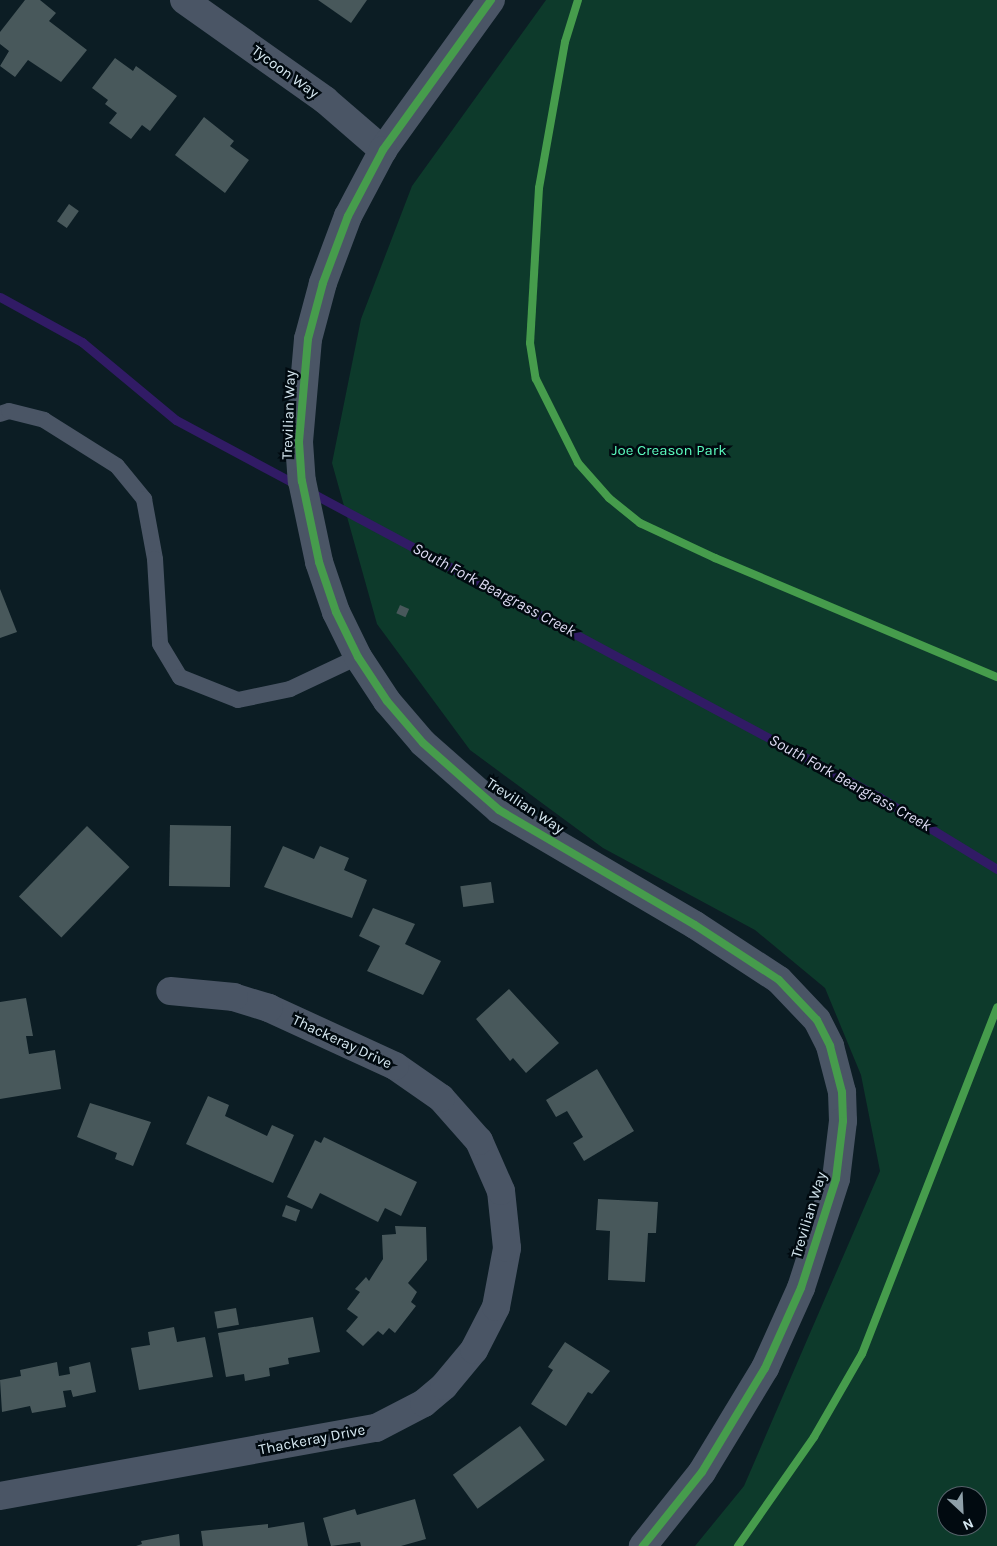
<!DOCTYPE html>
<style>
body{margin:0}
#map{position:relative;width:997px;height:1546px;overflow:hidden;background:#0c1d24;font-family:Karla,sans-serif}
div>[style]{position:absolute}
.green>*{inset:0;background:#0d3a2b}
.stream>*{height:9px;margin:-4.5px;padding:0 4.5px;transform-origin:4.5px;border-radius:4.5px;background:#311b65}
.building>*{inset:0;background:#48585b;transform-origin:0 0}
.service>*{height:16px;margin:-8px;padding:0 8px;transform-origin:8px;border-radius:8px;background:#4a5565}
.minor>*{height:28px;margin:-14px;padding:0 14px;transform-origin:14px;border-radius:14px;background:#4a5565}
.cycleway>*{height:8px;margin:-4px;padding:0 4px;transform-origin:4px;border-radius:4px;background:#469c4c}
span{translate:-50% -50%;white-space:nowrap;text-align:center;line-height:1.15;-webkit-text-stroke:5px #010a10;paint-order:stroke}
.street-label{font-size:15px;color:#d5e7f0}
.park-label{font-size:15px;color:#5bfcbf}
.water-label{font-size:16px;color:#dedbf3;font-style:italic}
.north{position:absolute;left:937px;top:1486px;width:50px;height:50px;box-sizing:border-box;background:#010a10;border:1px solid #56626a;border-radius:50%;rotate:155deg;font-size:14px;font-weight:700;line-height:20px;text-align:center;color:#d5e7f0}
.north::after{content:'';display:block;margin:auto;width:18px;height:22px;background:#8fa0a9;clip-path:polygon(50% 0,100% 100%,50% 72%,0 100%)}
</style>
<div id="map">
<div class="green">
<div style="clip-path:polygon(evenodd,546px 0,997px 0,997px 1546px,695px 1546px,744px 1486px,880px 1171px,861px 1075px,825px 988px,755px 930px,603px 848px,470px 750px,377px 624px,332px 463px,361px 319px,412px 186px,546px 0,947px 1496px,977px 1496px,977px 1526px,947px 1526px,947px 1496px)"></div>
</div>
<div class="stream">
<div style="left:0;top:297px;width:94px;rotate:28.8deg"></div>
<div style="left:82px;top:342px;width:122px;rotate:39.7deg"></div>
<div style="left:176px;top:420px;width:140px;rotate:28.2deg"></div>
<div style="left:310px;top:492px;width:646px;rotate:28.19deg"></div>
<div style="left:879px;top:797px;width:138px;rotate:31.4deg"></div>
</div>
<div class="building">
<div style="clip-path:polygon(25px 0,40px 0,56px 13px,49px 21px,87px 50px,61px 82px,28px 60px,15px 77px,0 66px,9px 51px,0 44px,0 32px)"></div>
<div style="clip-path:polygon(318px 0,367px 0,351px 23px)"></div>
<div style="clip-path:polygon(115px 58px,133px 71px,136px 66px,177px 96px,150px 131px,142px 125px,131px 139px,109px 123px,117px 113px,105px 104px,108px 100px,92px 88px)"></div>
<div style="clip-path:polygon(204px 117px,234px 141px,230px 146px,249px 160px,225px 193px,175px 155px)"></div>
<div style="left:69px;top:204px;width:12px;height:21px;rotate:35deg"></div>
<div style="clip-path:polygon(0 589px,17px 632px,0 638px)"></div>
<div style="left:400px;top:605px;width:10px;height:9px;rotate:24deg"></div>
<div style="left:170px;top:825px;width:61px;height:61px;rotate:1deg"></div>
<div style="left:87px;top:826px;width:59px;height:98px;rotate:44deg"></div>
<div style="clip-path:polygon(283px 846px,314px 859px,320px 846px,349px 858px,344px 870px,367px 880px,352px 918px,264px 887px)"></div>
<div style="left:491px;top:882px;width:21px;height:31px;rotate:82deg"></div>
<div style="clip-path:polygon(373px 908px,415px 924px,405px 944px,441px 961px,423px 995px,367px 971px,380px 946px,359px 936px)"></div>
<div style="clip-path:polygon(509px 989px,559px 1043px,526px 1073px,513px 1058px,510px 1061px,476px 1019px)"></div>
<div style="clip-path:polygon(26px 998px,33px 1036px,26px 1036px,29px 1054px,55px 1050px,61px 1089px,0 1099px,0 1002px)"></div>
<div style="clip-path:polygon(597px 1069px,634px 1131px,584px 1161px,573px 1143px,583px 1137px,567px 1111px,556px 1117px,546px 1100px)"></div>
<div style="clip-path:polygon(208px 1096px,229px 1105px,225px 1116px,267px 1136px,272px 1125px,294px 1135px,273px 1183px,186px 1144px)"></div>
<div style="clip-path:polygon(90px 1103px,151px 1122px,133px 1166px,115px 1159px,117px 1153px,77px 1137px)"></div>
<div style="clip-path:polygon(324px 1137px,417px 1182px,401px 1216px,385px 1208px,378px 1222px,320px 1193px,312px 1209px,287px 1197px,315px 1140px,321px 1143px)"></div>
<div style="clip-path:polygon(598px 1199px,658px 1202px,656px 1233px,648px 1233px,645px 1282px,608px 1280px,610px 1231px,596px 1230px)"></div>
<div style="left:286px;top:1205px;width:15px;height:12px;rotate:20deg"></div>
<div style="clip-path:polygon(395px 1226px,426px 1227px,427px 1260px,408px 1283px,417px 1292px,411px 1302px,416px 1306px,395px 1333px,389px 1328px,383px 1335px,378px 1331px,363px 1346px,346px 1331px,358px 1317px,347px 1309px,360px 1292px,355px 1289px,366px 1277px,369px 1281px,383px 1259px,382px 1235px,396px 1234px)"></div>
<div style="left:236px;top:1308px;width:17px;height:22px;rotate:80deg"></div>
<div style="clip-path:polygon(313px 1317px,320px 1352px,288px 1358px,289px 1364px,269px 1368px,270px 1376px,245px 1381px,244px 1374px,226px 1377px,218px 1333px)"></div>
<div style="clip-path:polygon(174px 1327px,177px 1342px,205px 1337px,213px 1377px,139px 1390px,131px 1348px,150px 1345px,148px 1332px)"></div>
<div style="clip-path:polygon(565px 1342px,610px 1371px,592px 1394px,588px 1392px,566px 1426px,531px 1404px,553px 1370px,548px 1367px)"></div>
<div style="clip-path:polygon(57px 1362px,59px 1376px,70px 1374px,69px 1367px,90px 1362px,96px 1392px,73px 1397px,71px 1390px,63px 1391px,66px 1407px,32px 1413px,30px 1406px,2px 1412px,0 1380px,21px 1376px,20px 1370px)"></div>
<div style="left:520px;top:1426px;width:42px;height:83px;rotate:54deg"></div>
<div style="clip-path:polygon(415px 1499px,426px 1539px,401px 1546px,361px 1546px,360px 1542px,331px 1546px,323px 1518px,355px 1509px,357px 1515px)"></div>
<div style="clip-path:polygon(304px 1522px,308px 1546px,203px 1546px,201px 1531px,268px 1524px,268px 1528px)"></div>
<div style="clip-path:polygon(179px 1534px,180px 1546px,136px 1546px,142px 1544px,141px 1541px)"></div>
</div>
<div class="service">
<div style="left:0;top:414px;width:9px;rotate:-18deg"></div>
<div style="left:9px;top:411px;width:36px;rotate:14deg"></div>
<div style="left:44px;top:420px;width:86px;rotate:32.2deg"></div>
<div style="left:117px;top:466px;width:43px;rotate:50.7deg"></div>
<div style="left:144px;top:499px;width:61px;rotate:79.6deg"></div>
<div style="left:155px;top:559px;width:85px;rotate:86.6deg"></div>
<div style="left:160px;top:644px;width:39px;rotate:59deg"></div>
<div style="left:180px;top:677px;width:62px;rotate:21.6deg"></div>
<div style="left:238px;top:700px;width:53px;rotate:-11.9deg"></div>
<div style="left:290px;top:689px;width:75px;rotate:-25.2deg"></div>
</div>
<div class="minor">
<div style="left:184px;top:0;width:173px;rotate:35.3deg"></div>
<div style="left:325px;top:100px;width:77px;rotate:40.8deg"></div>
<div style="left:491px;top:0;width:185px;rotate:125.8deg"></div>
<div style="left:383px;top:150px;width:75px;rotate:117.9deg"></div>
<div style="left:348px;top:216px;width:72px;rotate:110.5deg"></div>
<div style="left:323px;top:283px;width:58px;rotate:105deg"></div>
<div style="left:308px;top:339px;width:103px;rotate:95deg"></div>
<div style="left:299px;top:442px;width:39px;rotate:86deg"></div>
<div style="left:302px;top:481px;width:83px;rotate:78.1deg"></div>
<div style="left:319px;top:562px;width:53px;rotate:71.2deg"></div>
<div style="left:336px;top:612px;width:50px;rotate:63.9deg"></div>
<div style="left:358px;top:657px;width:53px;rotate:56.6deg"></div>
<div style="left:387px;top:701px;width:55px;rotate:49.4deg"></div>
<div style="left:423px;top:743px;width:101px;rotate:41.4deg"></div>
<div style="left:499px;top:810px;width:227px;rotate:30.4deg"></div>
<div style="left:695px;top:925px;width:100px;rotate:33.2deg"></div>
<div style="left:779px;top:980px;width:55px;rotate:46.5deg"></div>
<div style="left:817px;top:1020px;width:29px;rotate:63deg"></div>
<div style="left:830px;top:1046px;width:48px;rotate:75.4deg"></div>
<div style="left:842px;top:1092px;width:29px;rotate:88deg"></div>
<div style="left:843px;top:1121px;width:58px;rotate:96.9deg"></div>
<div style="left:836px;top:1179px;width:114px;rotate:107.8deg"></div>
<div style="left:801px;top:1288px;width:88px;rotate:114.2deg"></div>
<div style="left:765px;top:1368px;width:122px;rotate:121.2deg"></div>
<div style="left:702px;top:1472px;width:95px;rotate:128.6deg"></div>
<div style="left:0;top:1496px;width:382px;rotate:-10.3deg"></div>
<div style="left:376px;top:1428px;width:54px;rotate:-27.5deg"></div>
<div style="left:424px;top:1403px;width:26px;rotate:-40deg"></div>
<div style="left:444px;top:1386px;width:47px;rotate:-50.2deg"></div>
<div style="left:474px;top:1350px;width:48px;rotate:-62.9deg"></div>
<div style="left:496px;top:1307px;width:60px;rotate:-79.4deg"></div>
<div style="left:507px;top:1248px;width:57px;rotate:-96deg"></div>
<div style="left:501px;top:1191px;width:55px;rotate:-113.7deg"></div>
<div style="left:479px;top:1141px;width:57px;rotate:-131.5deg"></div>
<div style="left:441px;top:1098px;width:56px;rotate:-145.2deg"></div>
<div style="left:395px;top:1066px;width:139px;rotate:-155.3deg"></div>
<div style="left:269px;top:1008px;width:37px;rotate:-163deg"></div>
<div style="left:234px;top:997px;width:64px;rotate:-174.6deg"></div>
</div>
<div class="cycleway">
<div style="left:491px;top:0;width:185px;rotate:125.8deg"></div>
<div style="left:383px;top:150px;width:75px;rotate:117.9deg"></div>
<div style="left:348px;top:216px;width:72px;rotate:110.5deg"></div>
<div style="left:323px;top:283px;width:58px;rotate:105deg"></div>
<div style="left:308px;top:339px;width:103px;rotate:95deg"></div>
<div style="left:299px;top:442px;width:39px;rotate:86deg"></div>
<div style="left:302px;top:481px;width:83px;rotate:78.1deg"></div>
<div style="left:319px;top:562px;width:53px;rotate:71.2deg"></div>
<div style="left:336px;top:612px;width:50px;rotate:63.9deg"></div>
<div style="left:358px;top:657px;width:53px;rotate:56.6deg"></div>
<div style="left:387px;top:701px;width:55px;rotate:49.4deg"></div>
<div style="left:423px;top:743px;width:101px;rotate:41.4deg"></div>
<div style="left:499px;top:810px;width:227px;rotate:30.4deg"></div>
<div style="left:695px;top:925px;width:100px;rotate:33.2deg"></div>
<div style="left:779px;top:980px;width:55px;rotate:46.5deg"></div>
<div style="left:817px;top:1020px;width:29px;rotate:63deg"></div>
<div style="left:830px;top:1046px;width:48px;rotate:75.4deg"></div>
<div style="left:842px;top:1092px;width:29px;rotate:88deg"></div>
<div style="left:843px;top:1121px;width:58px;rotate:96.9deg"></div>
<div style="left:836px;top:1179px;width:114px;rotate:107.8deg"></div>
<div style="left:801px;top:1288px;width:88px;rotate:114.2deg"></div>
<div style="left:765px;top:1368px;width:122px;rotate:121.2deg"></div>
<div style="left:702px;top:1472px;width:95px;rotate:128.6deg"></div>
<div style="left:578px;top:0;width:44px;rotate:107.2deg"></div>
<div style="left:565px;top:42px;width:148px;rotate:100.1deg"></div>
<div style="left:539px;top:188px;width:155px;rotate:93.3deg"></div>
<div style="left:530px;top:343px;width:36px;rotate:81deg"></div>
<div style="left:536px;top:379px;width:94px;rotate:63.4deg"></div>
<div style="left:578px;top:463px;width:47px;rotate:48.5deg"></div>
<div style="left:609px;top:498px;width:40px;rotate:39deg"></div>
<div style="left:640px;top:523px;width:83px;rotate:25deg"></div>
<div style="left:715px;top:558px;width:306px;rotate:22.9deg"></div>
<div style="left:738px;top:1546px;width:133px;rotate:-55.1deg"></div>
<div style="left:814px;top:1437px;width:96px;rotate:-60deg"></div>
<div style="left:862px;top:1354px;width:372px;rotate:-68.7deg"></div>
</div>
<div class="street-label">
<span style="left:285px;top:72px;rotate:36deg">Tycoon Way</span>
<span style="left:289px;top:415px;rotate:-88deg">Trevilian Way</span>
<span style="left:525px;top:806px;rotate:33deg">Trevilian Way</span>
<span style="left:342px;top:1042px;rotate:25deg">Thackeray Drive</span>
<span style="left:809px;top:1215px;rotate:-73deg">Trevilian Way</span>
<span style="left:312px;top:1440px;rotate:-11deg">Thackeray Drive</span>
</div>
<div class="park-label">
<span style="left:669px;top:451px">Joe Creason Park</span>
</div>
<div class="water-label">
<span style="left:494px;top:590px;rotate:28deg">South Fork Beargrass Creek</span>
<span style="left:850px;top:783px;rotate:29deg">South Fork Beargrass Creek</span>
</div>
<div class="north">N</div>
</div>
